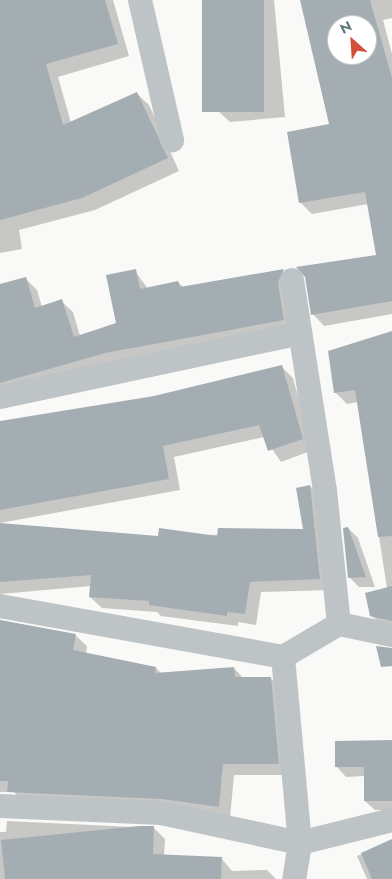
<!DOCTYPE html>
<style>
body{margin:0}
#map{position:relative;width:392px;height:879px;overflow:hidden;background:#f9f9f7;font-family:Jost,sans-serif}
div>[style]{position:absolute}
.shadow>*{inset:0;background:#0003}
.building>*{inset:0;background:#a4aeb2;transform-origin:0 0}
.street>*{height:24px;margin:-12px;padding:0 12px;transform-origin:12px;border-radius:12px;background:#bec4c6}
span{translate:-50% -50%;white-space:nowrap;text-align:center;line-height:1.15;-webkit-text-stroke:5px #fff;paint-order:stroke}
.north{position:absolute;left:327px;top:15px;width:50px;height:50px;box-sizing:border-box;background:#fff;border:1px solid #c2c9cc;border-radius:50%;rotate:334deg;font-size:14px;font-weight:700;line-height:20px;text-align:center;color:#667880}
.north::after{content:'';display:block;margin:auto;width:18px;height:22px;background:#d54e3b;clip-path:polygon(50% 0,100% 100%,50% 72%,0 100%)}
</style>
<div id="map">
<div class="shadow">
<div style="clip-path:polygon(0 0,113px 0,129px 56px,58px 77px,71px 123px,136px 93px,149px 105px,179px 171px,95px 210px,19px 230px,22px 249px,0 253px)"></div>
<div style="clip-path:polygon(205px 0,274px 0,285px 117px,230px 122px,218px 111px)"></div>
<div style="clip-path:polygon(evenodd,301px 0,392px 0,392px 18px,383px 20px,392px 54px,392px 246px,368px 204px,312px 214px,301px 203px,289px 133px,330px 125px,301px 0,337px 25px,367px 25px,367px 55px,337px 55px,337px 25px)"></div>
<div style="clip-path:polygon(135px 271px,148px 289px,178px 282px,184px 288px,283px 271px,294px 282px,295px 331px,0 400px,0 286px,26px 279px,37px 290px,42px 307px,61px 301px,73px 312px,80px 336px,118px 324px)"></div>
<div style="clip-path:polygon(392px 277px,392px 314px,324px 326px,313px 314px)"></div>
<div style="clip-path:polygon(392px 333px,392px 630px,371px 616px,387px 588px,358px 402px,347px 404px,335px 392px)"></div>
<div style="clip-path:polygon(282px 367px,293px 378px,313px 450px,281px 462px,264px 437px,174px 457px,180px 490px,0 523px,0 423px,154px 398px)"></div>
<div style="clip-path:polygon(310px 486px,321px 497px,331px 590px,261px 592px,256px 625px,238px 622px,238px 626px,161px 616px,157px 612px,102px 608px,90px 597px,91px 586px,0 594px,0 525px,159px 537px,305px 531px)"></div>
<div style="clip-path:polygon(348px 528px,358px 538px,375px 587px,359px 587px,349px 577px)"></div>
<div style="clip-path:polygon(0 620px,75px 635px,87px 646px,86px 654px,156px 668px,162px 674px,234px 668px,243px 678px,270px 678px,282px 689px,290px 775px,234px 775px,230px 818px,21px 799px,14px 792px,0 792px)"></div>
<div style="clip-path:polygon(392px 741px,392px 810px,375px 810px,365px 801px,365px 776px,346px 777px,337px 767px)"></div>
<div style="clip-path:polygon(7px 821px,154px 828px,165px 839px,164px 856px,221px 858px,232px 871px,267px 870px,276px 879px,0 879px,0 832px,6px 832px)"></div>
<div style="clip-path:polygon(392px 841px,392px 879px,367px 879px,357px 856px)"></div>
</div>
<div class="building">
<div style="clip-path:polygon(0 0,105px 0,118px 44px,46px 64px,63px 125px,137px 92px,168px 158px,82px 198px,0 220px)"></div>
<div style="left:202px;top:0;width:62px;height:112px"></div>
<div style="clip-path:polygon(evenodd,300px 0,370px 0,392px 78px,392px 301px,311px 315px,305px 277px,296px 267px,376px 255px,365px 192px,299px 203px,287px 132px,329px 124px,300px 0,337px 25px,367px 25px,367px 55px,337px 55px,337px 25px)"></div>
<div style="clip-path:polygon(136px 269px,140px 289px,178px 281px,180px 287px,284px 269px,278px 282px,284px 320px,105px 353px,0 383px,0 284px,26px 277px,35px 308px,62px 299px,74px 337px,116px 323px,106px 275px)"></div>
<div style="clip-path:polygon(392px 331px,392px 536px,378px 537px,355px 390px,334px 393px,328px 351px)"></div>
<div style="clip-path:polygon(282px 365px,303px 439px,268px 451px,259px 425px,163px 446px,169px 479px,0 510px,0 421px,154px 396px)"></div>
<div style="clip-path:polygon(310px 485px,320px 579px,250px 582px,245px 614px,227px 612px,227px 616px,149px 605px,149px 601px,89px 597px,91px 575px,0 582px,0 523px,158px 536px,159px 528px,217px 536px,218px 528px,303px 529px,296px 488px)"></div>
<div style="clip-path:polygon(348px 527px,366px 577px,348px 578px,343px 528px)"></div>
<div style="clip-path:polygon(392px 586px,392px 621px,370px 616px,365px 593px)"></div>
<div style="clip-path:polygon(0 620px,76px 634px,73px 650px,156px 667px,155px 673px,234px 667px,235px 677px,271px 677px,279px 764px,223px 764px,219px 807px,162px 799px,7px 792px,8px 781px,0 781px)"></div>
<div style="clip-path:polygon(376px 646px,392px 648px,392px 666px,381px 667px)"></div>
<div style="clip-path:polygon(392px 740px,392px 801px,364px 801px,364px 767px,335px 767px,335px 741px)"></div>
<div style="clip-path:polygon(139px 826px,154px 826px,153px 854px,222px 857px,221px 879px,5px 879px,1px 840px)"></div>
<div style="clip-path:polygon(392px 839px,392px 879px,372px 879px,361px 853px)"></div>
</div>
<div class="street">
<div style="left:140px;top:0;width:144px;rotate:77.1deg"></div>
<div style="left:292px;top:280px;width:214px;rotate:81.1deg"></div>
<div style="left:325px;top:491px;width:134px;rotate:84deg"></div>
<div style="left:339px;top:624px;width:65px;rotate:149.5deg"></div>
<div style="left:283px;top:657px;width:187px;rotate:84.8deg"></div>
<div style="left:300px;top:843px;width:36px;rotate:99deg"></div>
<div style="left:0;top:397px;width:307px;rotate:-12deg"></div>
<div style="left:0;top:606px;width:288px;rotate:10.2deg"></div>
<div style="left:339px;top:624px;width:54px;rotate:11.7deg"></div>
<div style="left:0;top:806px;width:161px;rotate:2.5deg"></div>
<div style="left:161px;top:813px;width:142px;rotate:12.2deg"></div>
<div style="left:300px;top:843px;width:95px;rotate:-14deg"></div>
</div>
<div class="north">N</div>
</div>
